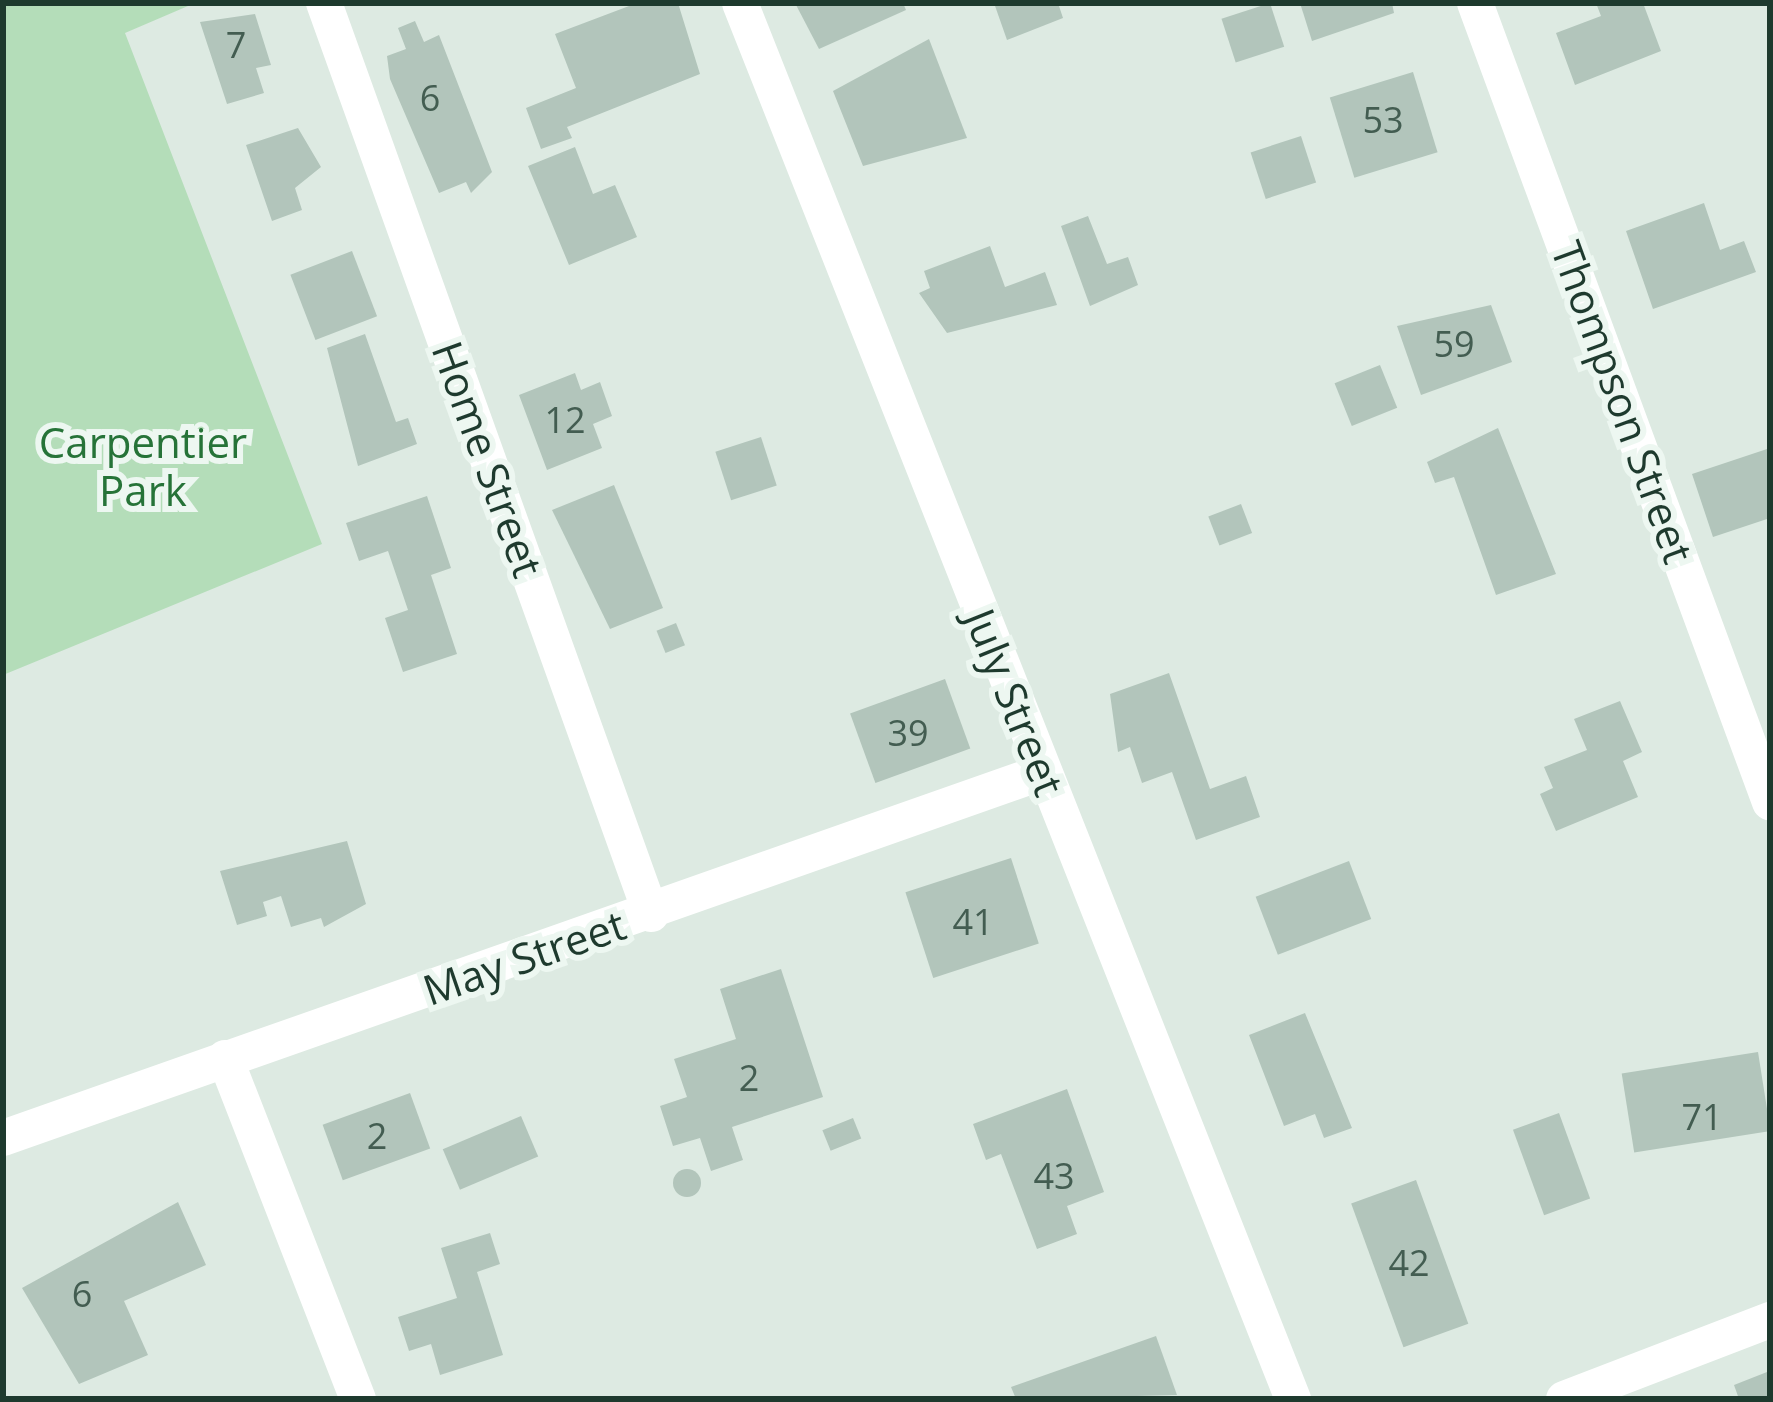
<!DOCTYPE html>
<style>
body{margin:0}
#map{position:relative;width:1773px;height:1402px;overflow:hidden;background:#ddeae2;font-family:"Open Sans",sans-serif}
div>[style]{position:absolute}
.green>*{inset:0;background:#b4ddb9}
.building>*{inset:0;background:#b2c5bb;transform-origin:0 0}
.round{border-radius:50%}
.minor>*{height:36px;margin:-18px;padding:0 18px;transform-origin:18px;border-radius:18px;background:#fff}
span{translate:-50% -50%;white-space:nowrap;text-align:center;line-height:1.15;-webkit-text-stroke:12px #edf7f1;paint-order:stroke}
.number-label{font-size:36px;color:#435d51}
.number-label span{-webkit-text-stroke-width:0}
.street-label{font-size:42px;color:#1e3a2e}
.park-label{font-size:42px;color:#267338}
.frame{position:absolute;inset:0;border:6px solid #1e3a2e;pointer-events:none}
</style>
<div id="map">
<div class="green">
<div style="clip-path:polygon(3px 3px,195px 3px,125px 33px,322px 544px,3px 675px)"></div>
</div>
<div class="building">
<div style="clip-path:polygon(637px 3px,678px 3px,700px 74px,567px 127px,572px 138px,541px 149px,526px 108px,576px 88px,555px 34px)"></div>
<div style="clip-path:polygon(795px 3px,903px 3px,906px 10px,819px 49px)"></div>
<div style="clip-path:polygon(994px 3px,1058px 3px,1063px 18px,1007px 40px)"></div>
<div style="left:1270px;top:3px;width:46px;height:51px;rotate:72deg"></div>
<div style="clip-path:polygon(1300px 3px,1392px 3px,1394px 13px,1312px 41px)"></div>
<div style="clip-path:polygon(1596px 3px,1643px 3px,1661px 51px,1575px 85px,1556px 33px,1601px 16px)"></div>
<div style="clip-path:polygon(255px 14px,271px 65px,256px 68px,264px 93px,227px 104px,200px 22px)"></div>
<div style="clip-path:polygon(415px 21px,424px 42px,439px 35px,492px 172px,471px 193px,466px 182px,439px 193px,390px 79px,387px 56px,406px 49px,398px 28px)"></div>
<div style="clip-path:polygon(929px 39px,967px 138px,863px 166px,833px 91px)"></div>
<div style="left:1413px;top:72px;width:84px;height:87px;rotate:73deg"></div>
<div style="clip-path:polygon(298px 128px,321px 167px,295px 188px,302px 210px,272px 221px,246px 145px)"></div>
<div style="left:1301px;top:136px;width:49px;height:53px;rotate:72deg"></div>
<div style="clip-path:polygon(575px 147px,593px 194px,615px 185px,637px 237px,569px 265px,528px 166px)"></div>
<div style="clip-path:polygon(1704px 203px,1720px 250px,1744px 241px,1756px 272px,1653px 309px,1626px 231px)"></div>
<div style="clip-path:polygon(1088px 216px,1107px 264px,1128px 257px,1138px 285px,1090px 306px,1061px 226px)"></div>
<div style="clip-path:polygon(990px 246px,1005px 287px,1045px 272px,1057px 305px,947px 333px,919px 293px,930px 288px,924px 271px)"></div>
<div style="left:352px;top:251px;width:70px;height:66px;rotate:69deg"></div>
<div style="clip-path:polygon(1491px 305px,1512px 362px,1421px 395px,1397px 326px)"></div>
<div style="clip-path:polygon(365px 334px,396px 422px,408px 418px,417px 444px,358px 466px,327px 348px)"></div>
<div style="left:1380px;top:365px;width:46px;height:49px;rotate:68deg"></div>
<div style="clip-path:polygon(575px 373px,581px 390px,600px 382px,612px 416px,593px 424px,602px 448px,547px 470px,519px 395px)"></div>
<div style="clip-path:polygon(1498px 428px,1556px 574px,1496px 595px,1454px 477px,1435px 483px,1427px 462px)"></div>
<div style="left:761px;top:437px;width:51px;height:48px;rotate:72deg"></div>
<div style="clip-path:polygon(1770px 448px,1770px 518px,1713px 537px,1692px 474px)"></div>
<div style="clip-path:polygon(614px 485px,663px 608px,610px 629px,552px 510px)"></div>
<div style="clip-path:polygon(427px 496px,451px 568px,431px 575px,457px 654px,403px 672px,385px 618px,408px 610px,388px 551px,359px 561px,346px 523px)"></div>
<div style="left:1241px;top:504px;width:31px;height:35px;rotate:69deg"></div>
<div style="left:676px;top:623px;width:24px;height:21px;rotate:68deg"></div>
<div style="clip-path:polygon(1169px 673px,1210px 789px,1246px 776px,1260px 817px,1196px 840px,1172px 772px,1142px 783px,1130px 747px,1118px 752px,1110px 694px)"></div>
<div style="left:945px;top:679px;width:74px;height:101px;rotate:70deg"></div>
<div style="clip-path:polygon(1620px 701px,1642px 752px,1623px 761px,1638px 797px,1556px 831px,1540px 794px,1553px 788px,1544px 767px,1587px 750px,1574px 719px)"></div>
<div style="clip-path:polygon(347px 841px,366px 904px,324px 927px,321px 918px,291px 927px,281px 896px,263px 902px,267px 916px,237px 925px,220px 871px)"></div>
<div style="left:1011px;top:858px;width:90px;height:111px;rotate:72deg"></div>
<div style="left:1349px;top:861px;width:62px;height:100px;rotate:69deg"></div>
<div style="clip-path:polygon(781px 969px,823px 1097px,732px 1127px,743px 1160px,711px 1171px,700px 1138px,673px 1146px,660px 1106px,687px 1097px,674px 1059px,736px 1039px,720px 989px)"></div>
<div style="clip-path:polygon(1305px 1013px,1352px 1128px,1324px 1138px,1315px 1114px,1284px 1126px,1249px 1035px)"></div>
<div style="left:1758px;top:1052px;width:80px;height:138px;rotate:81deg"></div>
<div style="clip-path:polygon(1067px 1089px,1104px 1192px,1067px 1206px,1077px 1234px,1037px 1249px,1001px 1154px,986px 1160px,973px 1124px)"></div>
<div style="left:410px;top:1093px;width:59px;height:93px;rotate:70deg"></div>
<div style="left:1559px;top:1113px;width:91px;height:49px;rotate:70deg"></div>
<div style="left:521px;top:1116px;width:44px;height:85px;rotate:67deg"></div>
<div style="left:853px;top:1118px;width:22px;height:33px;rotate:68deg"></div>
<div class="round" style="left:673px;top:1169px;width:28px;height:28px"></div>
<div style="left:1416px;top:1180px;width:153px;height:69px;rotate:70deg"></div>
<div style="clip-path:polygon(178px 1202px,206px 1265px,124px 1301px,148px 1355px,79px 1384px,22px 1288px)"></div>
<div style="clip-path:polygon(490px 1233px,500px 1264px,477px 1272px,503px 1355px,440px 1375px,431px 1344px,409px 1351px,398px 1317px,457px 1298px,441px 1248px)"></div>
<div style="clip-path:polygon(1156px 1336px,1177px 1395px,1016px 1399px,1011px 1387px)"></div>
<div style="clip-path:polygon(1767px 1372px,1770px 1399px,1739px 1399px,1734px 1385px)"></div>
</div>
<div class="minor">
<div style="left:324px;top:3px;width:968px;rotate:70.25deg"></div>
<div style="left:740px;top:3px;width:1502px;rotate:68.39deg"></div>
<div style="left:1475px;top:3px;width:852px;rotate:69.74deg"></div>
<div style="left:225px;top:1058px;width:366px;rotate:68.7deg"></div>
<div style="left:3px;top:1138px;width:1103px;rotate:-19.39deg"></div>
<div style="left:1564px;top:1399px;width:221px;rotate:-21deg"></div>
</div>
<div class="number-label">
<span style="left:236px;top:45px">7</span>
<span style="left:430px;top:98px">6</span>
<span style="left:1383px;top:120px">53</span>
<span style="left:1454px;top:344px">59</span>
<span style="left:565px;top:420px">12</span>
<span style="left:908px;top:733px">39</span>
<span style="left:973px;top:922px">41</span>
<span style="left:749px;top:1078px">2</span>
<span style="left:1702px;top:1117px">71</span>
<span style="left:377px;top:1136px">2</span>
<span style="left:1054px;top:1176px">43</span>
<span style="left:1409px;top:1263px">42</span>
<span style="left:82px;top:1294px">6</span>
</div>
<div class="street-label">
<span style="left:1623px;top:402px;rotate:70deg">Thompson Street</span>
<span style="left:488px;top:459px;rotate:70deg">Home Street</span>
<span style="left:1015px;top:702px;rotate:68deg">July Street</span>
<span style="left:524px;top:957px;rotate:-19deg">May Street</span>
</div>
<div class="park-label">
<span style="left:143px;top:466px">Carpentier<br>Park</span>
</div>
<div class="frame"></div>
</div>
